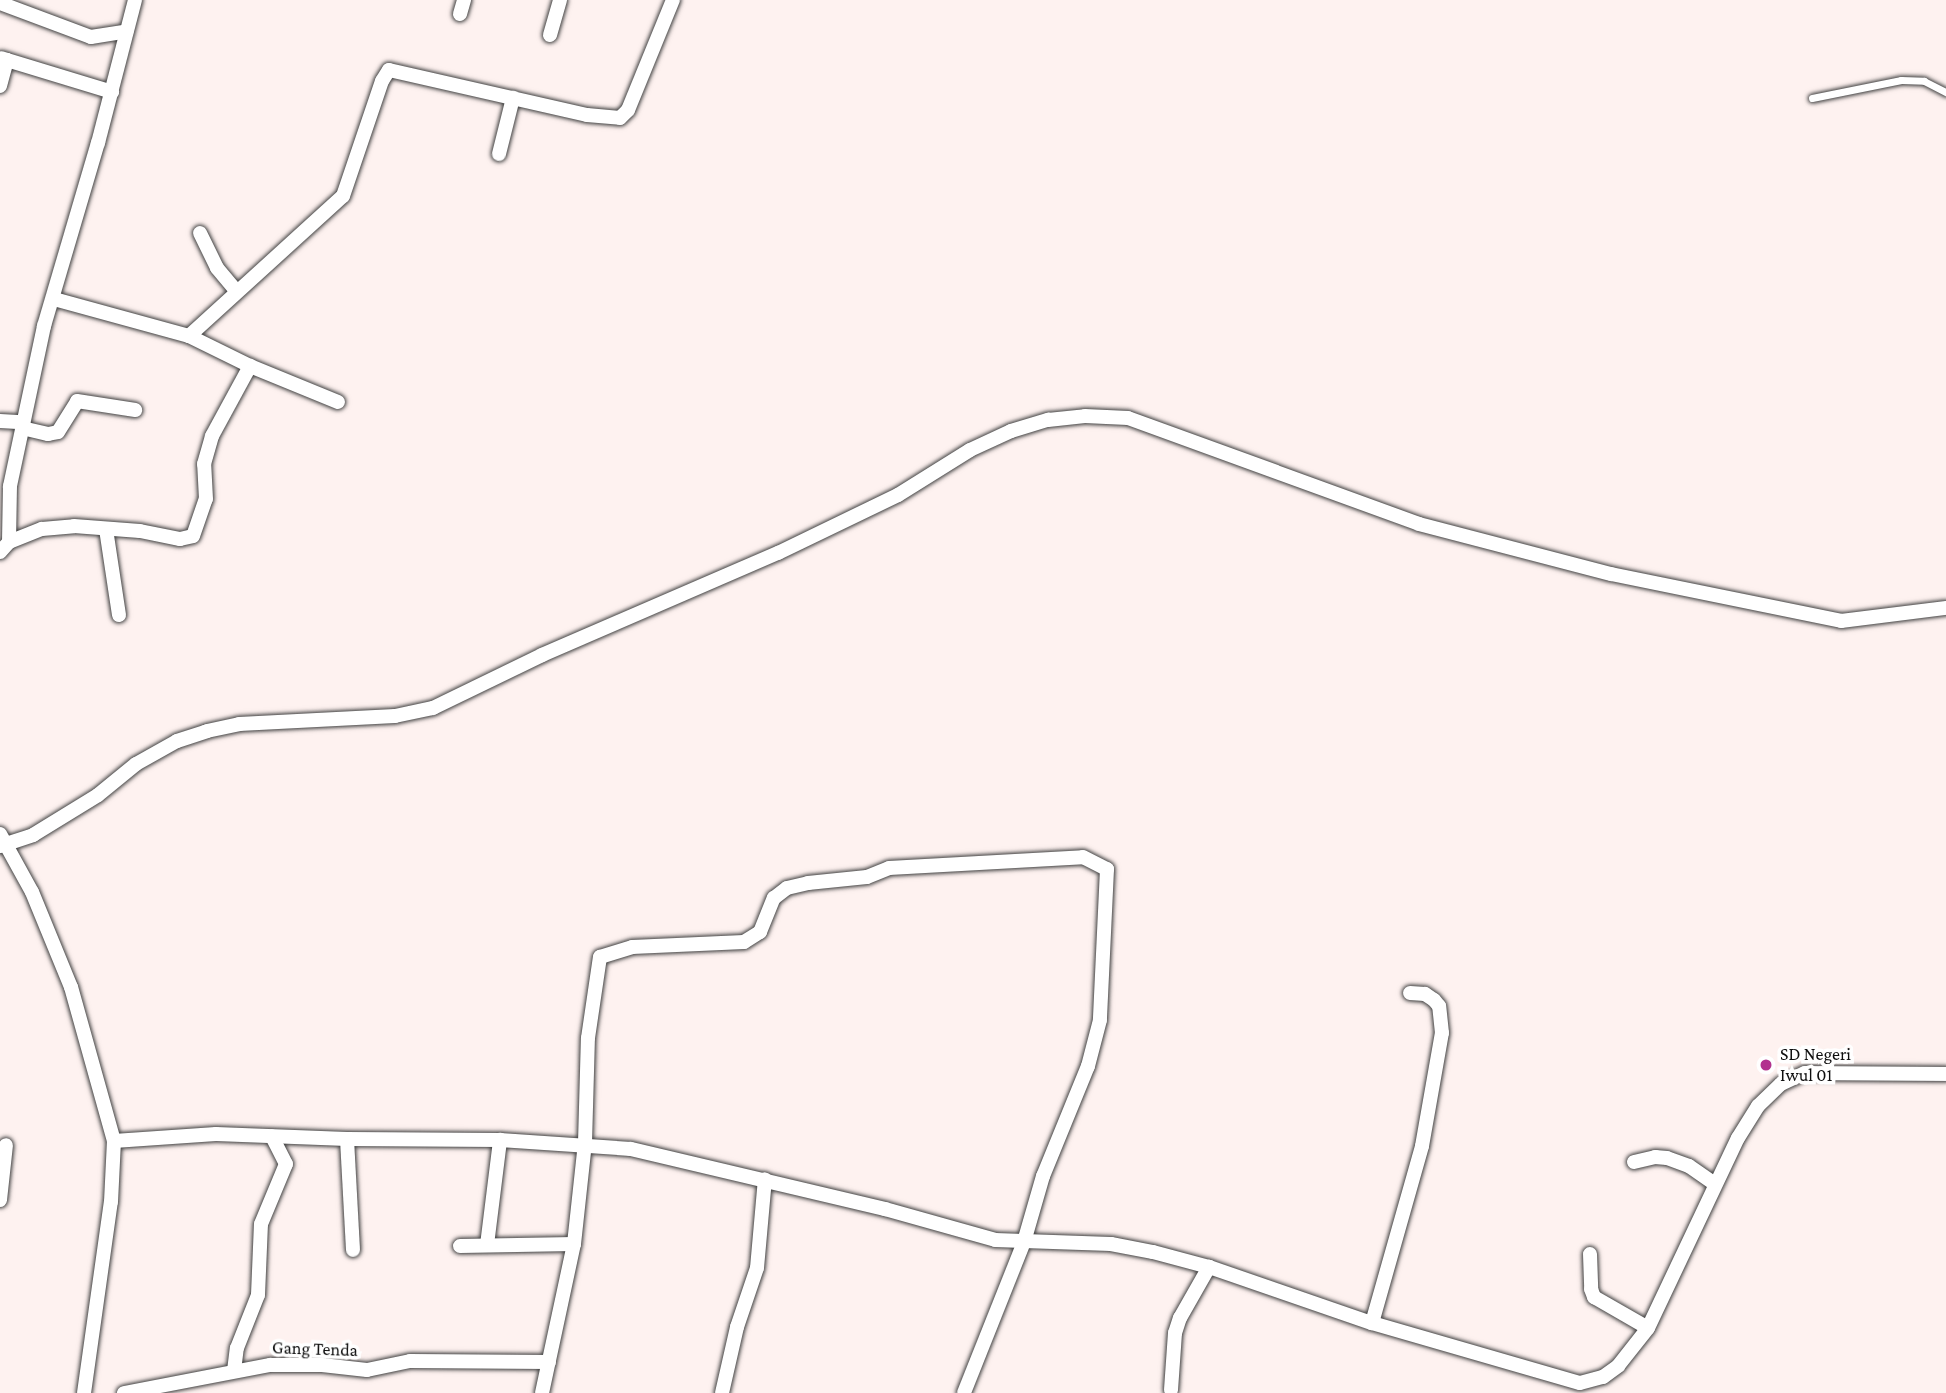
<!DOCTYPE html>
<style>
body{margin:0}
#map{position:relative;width:1946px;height:1393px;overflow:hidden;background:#fef2f0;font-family:"Crimson Pro",serif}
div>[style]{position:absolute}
.roads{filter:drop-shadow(0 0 2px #414141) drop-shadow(0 0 2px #414141)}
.lane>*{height:7px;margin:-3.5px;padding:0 3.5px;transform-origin:3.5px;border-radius:3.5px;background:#fff}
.street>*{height:14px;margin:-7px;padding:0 7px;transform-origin:7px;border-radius:7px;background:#fff}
.dots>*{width:19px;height:19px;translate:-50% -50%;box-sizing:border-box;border:4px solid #fff;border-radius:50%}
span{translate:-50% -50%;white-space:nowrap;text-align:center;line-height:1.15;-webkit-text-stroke:7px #fff;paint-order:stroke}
.poi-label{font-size:18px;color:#0e0e0e}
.left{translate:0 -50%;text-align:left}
.street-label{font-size:18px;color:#0e0e0e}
</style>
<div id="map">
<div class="roads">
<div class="lane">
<div style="left:1812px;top:98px;width:91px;rotate:-11.4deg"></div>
<div style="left:1901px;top:80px;width:23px;rotate:2deg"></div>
<div style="left:1924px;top:81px;width:25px;rotate:27deg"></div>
</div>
<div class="street">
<div style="left:0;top:3px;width:97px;rotate:20.5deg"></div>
<div style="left:91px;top:37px;width:36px;rotate:-9deg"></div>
<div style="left:460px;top:14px;width:15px;rotate:-74deg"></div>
<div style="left:550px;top:35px;width:36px;rotate:-74deg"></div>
<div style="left:7px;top:60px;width:110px;rotate:16.9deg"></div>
<div style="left:0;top:86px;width:27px;rotate:-75deg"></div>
<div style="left:7px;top:60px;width:6px;rotate:-162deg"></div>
<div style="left:499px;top:154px;width:58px;rotate:-76deg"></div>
<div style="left:200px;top:233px;width:39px;rotate:64deg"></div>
<div style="left:217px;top:268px;width:31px;rotate:50deg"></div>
<div style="left:54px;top:299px;width:140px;rotate:15.3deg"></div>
<div style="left:189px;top:336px;width:68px;rotate:26.2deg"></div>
<div style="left:250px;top:366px;width:95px;rotate:22.2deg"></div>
<div style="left:189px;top:336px;width:208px;rotate:-42.3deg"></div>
<div style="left:343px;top:196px;width:121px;rotate:-71.3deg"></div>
<div style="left:382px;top:81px;width:13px;rotate:-58deg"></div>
<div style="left:389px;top:70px;width:203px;rotate:12.8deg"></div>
<div style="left:587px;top:115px;width:33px;rotate:5deg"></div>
<div style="left:620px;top:118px;width:11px;rotate:-45deg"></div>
<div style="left:628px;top:110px;width:119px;rotate:-67.8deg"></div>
<div style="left:0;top:421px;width:22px;rotate:3deg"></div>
<div style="left:22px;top:428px;width:27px;rotate:13deg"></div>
<div style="left:48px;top:434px;width:10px;rotate:-11deg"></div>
<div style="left:58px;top:432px;width:36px;rotate:-58deg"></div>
<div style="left:77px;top:401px;width:59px;rotate:8.8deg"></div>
<div style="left:106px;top:529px;width:87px;rotate:81.4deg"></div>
<div style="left:9px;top:542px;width:35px;rotate:-22deg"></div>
<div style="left:42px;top:529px;width:32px;rotate:-5deg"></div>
<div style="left:74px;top:526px;width:66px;rotate:4.3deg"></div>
<div style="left:140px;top:531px;width:41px;rotate:11.3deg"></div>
<div style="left:180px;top:539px;width:13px;rotate:-13deg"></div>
<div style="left:193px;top:536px;width:39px;rotate:-71deg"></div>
<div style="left:206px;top:499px;width:35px;rotate:-93deg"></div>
<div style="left:204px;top:464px;width:29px;rotate:-74deg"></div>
<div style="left:212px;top:436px;width:80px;rotate:-61.5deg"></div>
<div style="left:0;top:552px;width:13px;rotate:-48deg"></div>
<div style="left:9px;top:542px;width:56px;rotate:-89deg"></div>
<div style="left:10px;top:486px;width:164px;rotate:-78deg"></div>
<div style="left:44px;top:326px;width:191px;rotate:-73.6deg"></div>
<div style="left:98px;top:143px;width:148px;rotate:-75.5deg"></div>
<div style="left:0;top:834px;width:66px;rotate:61.1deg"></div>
<div style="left:32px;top:892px;width:103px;rotate:67.7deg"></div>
<div style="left:71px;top:987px;width:160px;rotate:74.4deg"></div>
<div style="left:114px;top:1141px;width:102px;rotate:-3.9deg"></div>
<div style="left:216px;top:1134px;width:131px;rotate:2.2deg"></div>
<div style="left:347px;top:1139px;width:153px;rotate:0.4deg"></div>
<div style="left:500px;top:1140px;width:131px;rotate:3.9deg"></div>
<div style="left:631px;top:1149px;width:261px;rotate:13.3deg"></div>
<div style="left:885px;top:1209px;width:114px;rotate:15.7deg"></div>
<div style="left:995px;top:1240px;width:116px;rotate:2deg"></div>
<div style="left:1111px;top:1244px;width:43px;rotate:10.8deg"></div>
<div style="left:1153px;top:1252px;width:58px;rotate:15deg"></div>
<div style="left:1209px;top:1267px;width:172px;rotate:19deg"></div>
<div style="left:1372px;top:1323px;width:216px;rotate:16.1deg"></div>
<div style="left:1580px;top:1383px;width:24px;rotate:-15deg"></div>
<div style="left:1603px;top:1377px;width:19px;rotate:-36deg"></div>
<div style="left:1618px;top:1366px;width:48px;rotate:-51.7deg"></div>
<div style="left:1648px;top:1328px;width:210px;rotate:-64.7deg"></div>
<div style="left:1738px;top:1138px;width:38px;rotate:-58deg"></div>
<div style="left:1758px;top:1106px;width:32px;rotate:-44deg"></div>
<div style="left:1781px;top:1084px;width:26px;rotate:-25deg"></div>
<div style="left:1805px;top:1073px;width:141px;rotate:0.4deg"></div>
<div style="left:0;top:846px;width:35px;rotate:-18deg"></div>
<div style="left:33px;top:835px;width:76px;rotate:-31.6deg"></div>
<div style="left:98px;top:795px;width:49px;rotate:-39.2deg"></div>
<div style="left:136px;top:764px;width:47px;rotate:-29.3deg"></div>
<div style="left:177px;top:741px;width:32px;rotate:-18deg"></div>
<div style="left:207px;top:731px;width:33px;rotate:-12deg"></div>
<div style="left:239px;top:724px;width:156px;rotate:-2.9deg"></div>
<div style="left:395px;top:716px;width:39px;rotate:-12deg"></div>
<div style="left:433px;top:708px;width:121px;rotate:-25.9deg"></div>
<div style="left:542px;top:655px;width:257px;rotate:-23.4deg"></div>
<div style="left:778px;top:553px;width:133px;rotate:-25.8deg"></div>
<div style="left:898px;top:495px;width:85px;rotate:-32deg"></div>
<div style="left:970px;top:450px;width:45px;rotate:-24.9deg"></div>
<div style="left:1011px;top:431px;width:39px;rotate:-17deg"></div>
<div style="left:1048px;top:420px;width:37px;rotate:-6deg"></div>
<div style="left:1085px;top:416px;width:43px;rotate:2.7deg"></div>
<div style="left:1128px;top:418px;width:310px;rotate:20deg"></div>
<div style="left:1419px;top:524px;width:198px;rotate:14.6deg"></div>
<div style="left:1611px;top:574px;width:235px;rotate:11.5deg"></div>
<div style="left:1841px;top:621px;width:106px;rotate:-7.1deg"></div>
<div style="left:347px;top:1139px;width:111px;rotate:86.9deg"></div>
<div style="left:1634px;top:1162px;width:22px;rotate:-13deg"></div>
<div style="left:1655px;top:1157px;width:12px;rotate:5deg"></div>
<div style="left:1667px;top:1158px;width:23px;rotate:20deg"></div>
<div style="left:1689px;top:1166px;width:32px;rotate:35deg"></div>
<div style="left:0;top:1200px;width:55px;rotate:-83.8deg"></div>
<div style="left:487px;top:1245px;width:106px;rotate:-82.9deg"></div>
<div style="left:460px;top:1246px;width:114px;rotate:-1deg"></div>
<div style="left:1590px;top:1254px;width:35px;rotate:88deg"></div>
<div style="left:1591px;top:1289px;width:9px;rotate:69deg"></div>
<div style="left:1594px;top:1297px;width:62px;rotate:29.9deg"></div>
<div style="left:1372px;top:1323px;width:184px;rotate:-74.2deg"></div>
<div style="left:1422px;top:1146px;width:115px;rotate:-80deg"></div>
<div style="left:1442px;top:1033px;width:27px;rotate:-96deg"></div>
<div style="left:1439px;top:1006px;width:8px;rotate:-130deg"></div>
<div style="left:1434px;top:1000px;width:11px;rotate:-146deg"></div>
<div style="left:1425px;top:994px;width:15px;rotate:-176deg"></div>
<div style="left:234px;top:1371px;width:23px;rotate:-83deg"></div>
<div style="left:237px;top:1348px;width:57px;rotate:-68.4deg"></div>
<div style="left:258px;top:1295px;width:71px;rotate:-87.6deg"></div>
<div style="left:261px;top:1224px;width:65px;rotate:-67.4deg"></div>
<div style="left:286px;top:1164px;width:31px;rotate:-117deg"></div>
<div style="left:1171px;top:1390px;width:57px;rotate:-86deg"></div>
<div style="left:1175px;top:1333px;width:16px;rotate:-72deg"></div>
<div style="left:1180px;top:1318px;width:59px;rotate:-60.4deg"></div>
<div style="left:84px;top:1393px;width:193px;rotate:-82deg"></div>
<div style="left:111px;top:1202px;width:61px;rotate:-87.2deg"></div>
<div style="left:124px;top:1393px;width:149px;rotate:-10.9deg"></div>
<div style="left:270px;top:1365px;width:52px"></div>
<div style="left:322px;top:1365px;width:45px;rotate:6.3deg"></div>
<div style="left:367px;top:1370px;width:44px;rotate:-11.8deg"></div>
<div style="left:410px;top:1361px;width:139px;rotate:0.4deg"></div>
<div style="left:542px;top:1393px;width:152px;rotate:-77.9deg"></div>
<div style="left:574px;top:1244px;width:102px;rotate:-83.8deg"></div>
<div style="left:585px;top:1143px;width:105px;rotate:-88.4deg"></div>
<div style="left:588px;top:1038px;width:82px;rotate:-81.6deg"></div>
<div style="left:600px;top:957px;width:34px;rotate:-17deg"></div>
<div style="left:632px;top:947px;width:112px;rotate:-2.6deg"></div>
<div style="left:744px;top:942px;width:19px;rotate:-32deg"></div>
<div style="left:760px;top:932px;width:37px;rotate:-68deg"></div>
<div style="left:774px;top:898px;width:16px;rotate:-38deg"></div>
<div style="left:787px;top:888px;width:22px;rotate:-13deg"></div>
<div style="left:808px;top:883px;width:59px;rotate:-5.8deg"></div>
<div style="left:867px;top:877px;width:24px;rotate:-22deg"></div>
<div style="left:889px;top:868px;width:194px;rotate:-3.2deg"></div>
<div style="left:1083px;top:857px;width:27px;rotate:27deg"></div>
<div style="left:1107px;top:869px;width:151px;rotate:92.7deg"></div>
<div style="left:1100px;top:1020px;width:48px;rotate:104.6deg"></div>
<div style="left:1088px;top:1066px;width:119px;rotate:112.2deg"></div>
<div style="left:1043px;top:1176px;width:69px;rotate:106.1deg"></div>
<div style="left:1024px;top:1242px;width:162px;rotate:111.7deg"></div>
<div style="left:722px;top:1393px;width:68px;rotate:-77.2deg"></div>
<div style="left:737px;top:1327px;width:62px;rotate:-71.3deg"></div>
<div style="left:757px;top:1268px;width:89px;rotate:-84.9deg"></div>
</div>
</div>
<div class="dots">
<div style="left:1766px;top:1065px;background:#b2328e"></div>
</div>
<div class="poi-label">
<span class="left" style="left:1780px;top:1065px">SD Negeri<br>Iwul 01</span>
</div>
<div class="street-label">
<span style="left:315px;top:1349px;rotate:2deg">Gang Tenda</span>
</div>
</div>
